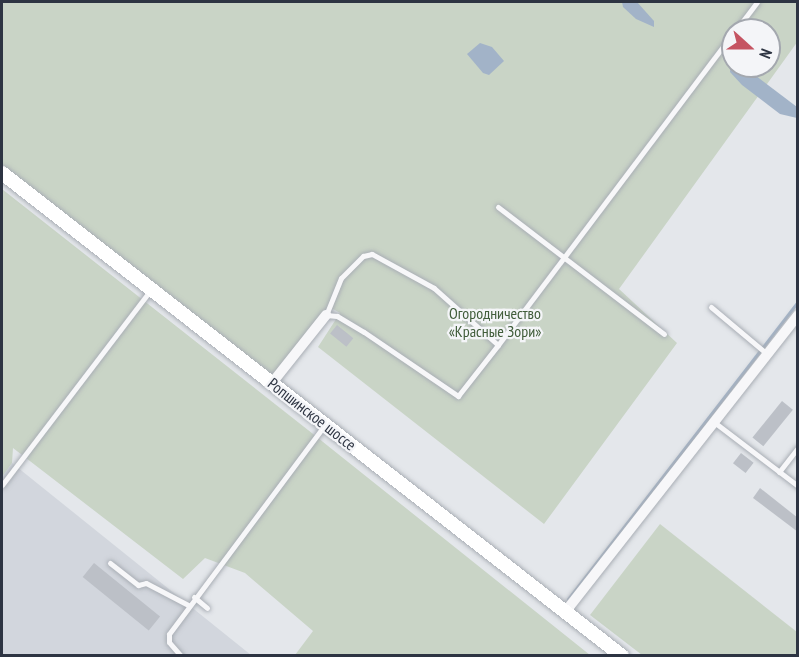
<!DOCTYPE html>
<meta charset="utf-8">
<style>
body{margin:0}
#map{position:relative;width:799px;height:657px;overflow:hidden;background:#e4e7eb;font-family:"PT Sans Narrow",sans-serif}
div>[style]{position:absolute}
.built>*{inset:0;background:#d2d6dd}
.green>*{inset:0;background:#c9d4c6}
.water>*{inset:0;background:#a2b3c8}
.stream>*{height:3px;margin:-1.5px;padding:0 1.5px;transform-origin:1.5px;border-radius:1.5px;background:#a2b3c8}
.building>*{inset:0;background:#bcc0c7;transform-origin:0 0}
.roads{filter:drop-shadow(0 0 2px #a9aeb5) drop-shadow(0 0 2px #a9aeb5)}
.service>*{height:5px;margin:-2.5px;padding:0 2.5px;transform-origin:2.5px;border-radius:2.5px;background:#f7f7f9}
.minor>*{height:10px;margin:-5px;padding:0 5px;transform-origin:5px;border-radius:5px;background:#f7f7f9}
.secondary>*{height:14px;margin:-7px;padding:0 7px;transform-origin:7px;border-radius:7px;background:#fff}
span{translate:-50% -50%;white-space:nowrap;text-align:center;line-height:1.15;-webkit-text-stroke:4.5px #f4f5f8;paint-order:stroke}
.park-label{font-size:16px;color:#415d3b}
.street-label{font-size:16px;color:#2d3442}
.frame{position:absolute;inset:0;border:3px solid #2d3442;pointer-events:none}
.north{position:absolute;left:721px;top:18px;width:60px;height:60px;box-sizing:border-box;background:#f4f5f8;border:2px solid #a4a8af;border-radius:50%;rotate:111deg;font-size:16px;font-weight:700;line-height:24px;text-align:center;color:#2d3442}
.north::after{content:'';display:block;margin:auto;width:21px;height:27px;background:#c55462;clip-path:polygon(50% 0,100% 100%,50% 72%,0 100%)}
</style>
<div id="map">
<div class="built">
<div style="clip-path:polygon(12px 463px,251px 655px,2px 655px,2px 477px)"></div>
</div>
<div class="green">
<div style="clip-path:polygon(evenodd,2px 2px,797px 2px,798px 41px,619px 289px,677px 343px,544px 524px,318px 347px,340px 313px,333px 309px,277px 380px,2px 165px,2px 2px,733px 30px,769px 30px,769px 66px,733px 66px,733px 30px)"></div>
<div style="clip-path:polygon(2px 189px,308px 430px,590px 655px,295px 655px,313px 631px,245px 573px,205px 558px,183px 579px,13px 448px,12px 463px,2px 477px)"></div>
<div style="clip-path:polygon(660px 524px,797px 632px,797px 655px,642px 655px,590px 615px)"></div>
</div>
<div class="water">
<div style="clip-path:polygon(622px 2px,637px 2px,654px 21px,654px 27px,636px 19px,623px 7px)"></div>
<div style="clip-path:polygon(480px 43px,492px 47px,504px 61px,489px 75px,483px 73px,467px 54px)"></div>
<div style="clip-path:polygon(731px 64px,743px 66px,797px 107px,797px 118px,780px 114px,742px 85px,730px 72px)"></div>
</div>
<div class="stream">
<div style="left:568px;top:599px;width:376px;rotate:-52.3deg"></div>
</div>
<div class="building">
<div style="left:337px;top:325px;width:21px;height:11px;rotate:39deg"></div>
<div style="left:782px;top:401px;width:14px;height:47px;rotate:39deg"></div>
<div style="left:741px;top:453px;width:16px;height:13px;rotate:38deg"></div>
<div style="clip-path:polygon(760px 488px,798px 518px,798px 532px,753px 498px)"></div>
<div style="left:94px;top:563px;width:85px;height:18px;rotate:39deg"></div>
</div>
<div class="roads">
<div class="service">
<div style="left:736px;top:30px;width:35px;rotate:-53deg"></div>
<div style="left:498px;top:207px;width:209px;rotate:37.4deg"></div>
<div style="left:711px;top:307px;width:73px;rotate:40deg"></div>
<div style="left:498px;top:345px;width:86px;rotate:-138.3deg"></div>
<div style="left:434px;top:288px;width:71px;rotate:-151.3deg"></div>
<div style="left:372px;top:254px;width:9px;rotate:167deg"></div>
<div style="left:363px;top:256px;width:31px;rotate:135deg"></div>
<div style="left:341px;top:278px;width:40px;rotate:112deg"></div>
<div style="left:326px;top:315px;width:11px;rotate:5deg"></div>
<div style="left:337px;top:316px;width:31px;rotate:31deg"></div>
<div style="left:364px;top:332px;width:114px;rotate:34.2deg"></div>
<div style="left:458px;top:396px;width:65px;rotate:-51.9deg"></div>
<div style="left:498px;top:345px;width:391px;rotate:-53deg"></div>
<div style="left:714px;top:422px;width:106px;rotate:37.3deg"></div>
<div style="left:779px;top:472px;width:31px;rotate:-52deg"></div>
<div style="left:2px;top:485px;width:244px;rotate:-52.7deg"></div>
<div style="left:110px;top:563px;width:36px;rotate:38deg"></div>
<div style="left:138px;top:585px;width:8px;rotate:-14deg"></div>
<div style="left:146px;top:583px;width:47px;rotate:27.6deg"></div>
<div style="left:194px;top:597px;width:17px;rotate:40deg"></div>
<div style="left:181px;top:656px;width:18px;rotate:-131deg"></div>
<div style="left:169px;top:642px;width:8px;rotate:-90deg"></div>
<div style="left:169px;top:634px;width:259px;rotate:-53.3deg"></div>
</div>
<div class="minor">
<div style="left:272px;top:383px;width:87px;rotate:-51.5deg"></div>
<div style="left:566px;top:611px;width:376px;rotate:-51.9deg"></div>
</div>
<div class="secondary">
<div style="left:2px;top:173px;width:786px;rotate:37.92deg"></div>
</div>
</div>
<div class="park-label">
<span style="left:495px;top:322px">Огородничество<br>«Красные Зори»</span>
</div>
<div class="street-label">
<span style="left:312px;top:414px;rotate:38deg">Ропшинское шоссе</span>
</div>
<div class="frame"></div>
<div class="north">N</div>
</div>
